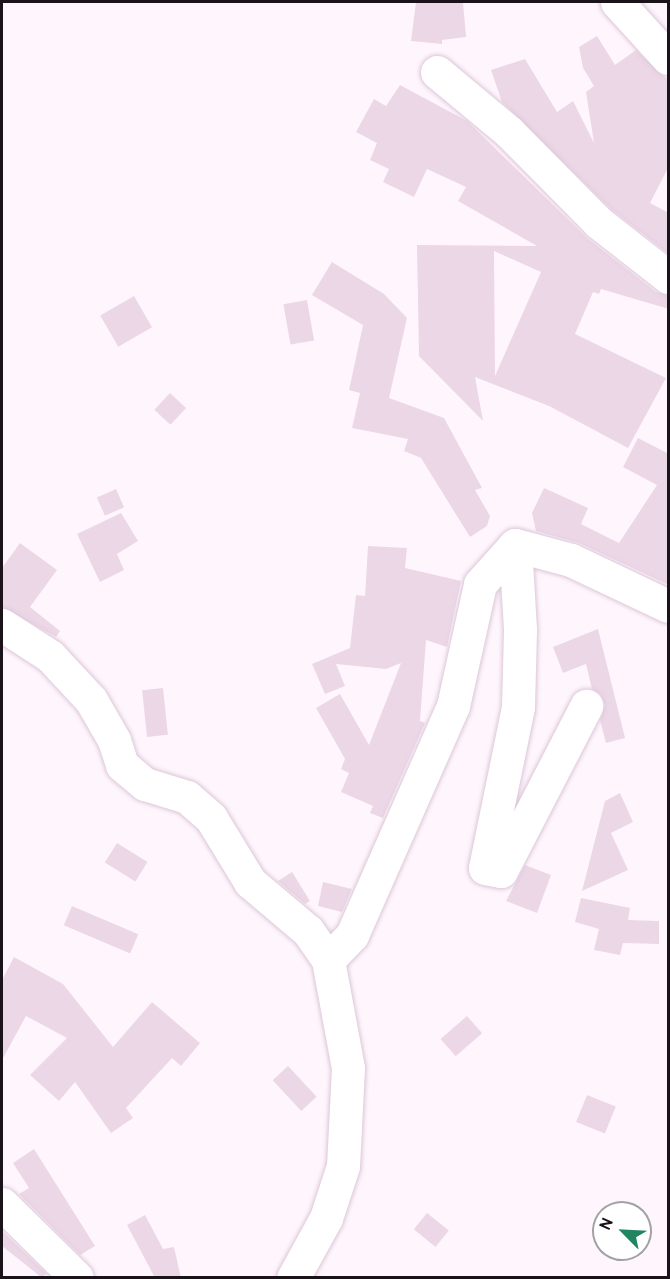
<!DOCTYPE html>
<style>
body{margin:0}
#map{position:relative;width:670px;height:1279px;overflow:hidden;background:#fff6fd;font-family:Overpass,sans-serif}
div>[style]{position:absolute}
.building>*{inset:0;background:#ecd7e7;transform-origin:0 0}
.roads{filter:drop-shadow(0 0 2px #dcc7d8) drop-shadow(0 0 2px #dcc7d8)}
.minor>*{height:33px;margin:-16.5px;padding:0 16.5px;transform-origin:16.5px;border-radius:16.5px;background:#fff}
span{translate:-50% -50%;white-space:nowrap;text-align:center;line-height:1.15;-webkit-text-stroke:6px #fff;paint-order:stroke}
.frame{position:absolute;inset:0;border:3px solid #1a1319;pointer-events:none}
.north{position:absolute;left:592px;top:1201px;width:60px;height:60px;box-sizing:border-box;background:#fff;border:2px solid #a3a1a3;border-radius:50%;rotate:294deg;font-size:16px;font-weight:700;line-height:24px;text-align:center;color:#1a1319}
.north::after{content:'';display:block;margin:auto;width:21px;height:27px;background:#208660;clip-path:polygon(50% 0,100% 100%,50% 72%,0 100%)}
</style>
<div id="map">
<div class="building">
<div style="clip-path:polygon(416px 2px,463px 2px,466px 37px,442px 40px,442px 44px,411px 41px)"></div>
<div style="clip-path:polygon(597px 36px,615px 65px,636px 50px,669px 81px,669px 166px,650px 203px,669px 213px,669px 254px,611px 209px,502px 102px,491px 70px,525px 59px,557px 112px,573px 101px,594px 143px,586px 92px,594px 86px,583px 68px,579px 47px)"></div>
<div style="clip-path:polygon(evenodd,400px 85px,467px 121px,587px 238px,656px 292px,669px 295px,669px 309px,601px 289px,599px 294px,593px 292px,575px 334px,666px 378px,628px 448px,549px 406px,475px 377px,483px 421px,419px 356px,417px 245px,537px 246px,458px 201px,466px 187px,427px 169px,414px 197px,383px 182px,389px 169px,370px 160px,377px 143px,356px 132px,374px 99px,386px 106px,400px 85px,494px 251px,541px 272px,495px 376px,494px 251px)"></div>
<div style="clip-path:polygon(332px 262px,384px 294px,407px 318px,389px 398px,444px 418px,482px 488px,475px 490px,490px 516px,487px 526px,470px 537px,421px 458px,404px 451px,408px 439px,352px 428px,360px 393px,349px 390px,363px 325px,312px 295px)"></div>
<div style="left:134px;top:296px;width:36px;height:39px;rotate:60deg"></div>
<div style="left:307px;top:300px;width:41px;height:24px;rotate:80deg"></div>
<div style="left:170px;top:393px;width:22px;height:23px;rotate:43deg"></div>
<div style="clip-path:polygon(638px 438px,669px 454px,669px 585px,579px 543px,536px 531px,532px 513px,544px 488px,588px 508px,581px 524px,619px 543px,657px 485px,623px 467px)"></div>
<div style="left:116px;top:489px;width:20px;height:21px;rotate:66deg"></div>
<div style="clip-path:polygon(121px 513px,138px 541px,117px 554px,124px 570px,100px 582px,77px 534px)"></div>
<div style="clip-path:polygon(20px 543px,57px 570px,30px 607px,60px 631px,56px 637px,2px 607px,2px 568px)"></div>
<div style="clip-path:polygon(368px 546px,407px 548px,405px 568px,461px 581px,447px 647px,426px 640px,420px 721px,425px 723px,383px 818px,370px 813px,373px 806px,341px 792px,349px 773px,341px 769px,345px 759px,316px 708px,340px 694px,369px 745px,401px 663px,386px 669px,336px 664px,345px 686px,325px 694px,312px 664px,350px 648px,356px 595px,365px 596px)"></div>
<div style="clip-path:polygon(598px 629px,625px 738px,606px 743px,600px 720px,605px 705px,601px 695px,592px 689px,586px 664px,563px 673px,553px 647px)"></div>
<div style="left:163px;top:688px;width:47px;height:21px;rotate:84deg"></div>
<div style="clip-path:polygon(620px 793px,633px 822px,611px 833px,628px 870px,582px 891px,605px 801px)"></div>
<div style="left:117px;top:843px;width:36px;height:23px;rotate:32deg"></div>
<div style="clip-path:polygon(525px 865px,551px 875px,537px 913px,506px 901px)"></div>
<div style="clip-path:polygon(292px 872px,310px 901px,305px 904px,278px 881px)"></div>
<div style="clip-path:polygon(323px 882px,352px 889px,342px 912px,318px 906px)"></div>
<div style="clip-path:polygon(581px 898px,630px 908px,628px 920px,659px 921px,659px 944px,623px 943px,620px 955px,594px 950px,599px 929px,575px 922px)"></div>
<div style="left:72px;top:906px;width:72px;height:21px;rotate:23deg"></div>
<div style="clip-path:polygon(14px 957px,63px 984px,113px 1047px,152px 1002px,200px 1043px,181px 1066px,172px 1058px,126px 1108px,133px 1118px,111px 1133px,75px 1082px,59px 1101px,30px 1075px,67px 1038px,26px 1016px,2px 1060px,2px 980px)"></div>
<div style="left:467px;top:1016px;width:23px;height:35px;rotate:49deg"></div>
<div style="left:288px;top:1066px;width:42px;height:21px;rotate:47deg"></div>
<div style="left:587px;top:1095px;width:31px;height:29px;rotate:22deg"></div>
<div style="clip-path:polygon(34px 1149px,95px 1246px,80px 1255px,19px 1194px,29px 1188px,13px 1163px)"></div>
<div style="left:427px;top:1213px;width:28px;height:21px;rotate:39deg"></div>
<div style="clip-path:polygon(145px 1215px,163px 1249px,174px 1247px,181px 1278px,155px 1278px,127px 1225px)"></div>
<div style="clip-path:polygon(3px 1232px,47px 1274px,41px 1277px,2px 1246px)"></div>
</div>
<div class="roads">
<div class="minor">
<div style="left:617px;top:2px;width:76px;rotate:47.7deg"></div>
<div style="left:437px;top:72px;width:94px;rotate:39.8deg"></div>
<div style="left:509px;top:132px;width:128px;rotate:45.3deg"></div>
<div style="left:599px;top:223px;width:88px;rotate:38deg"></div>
<div style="left:515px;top:545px;width:85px;rotate:86.6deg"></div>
<div style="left:520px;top:630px;width:77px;rotate:91.5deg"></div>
<div style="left:518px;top:707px;width:164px;rotate:101.6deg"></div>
<div style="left:485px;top:868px;width:16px;rotate:11deg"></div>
<div style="left:501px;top:871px;width:186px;rotate:-62.7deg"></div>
<div style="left:2px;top:625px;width:57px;rotate:32.9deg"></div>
<div style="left:50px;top:656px;width:60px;rotate:47deg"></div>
<div style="left:91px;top:700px;width:46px;rotate:60.1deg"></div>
<div style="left:114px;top:740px;width:26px;rotate:72deg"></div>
<div style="left:122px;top:765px;width:30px;rotate:40deg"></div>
<div style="left:145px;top:784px;width:44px;rotate:17.2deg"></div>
<div style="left:187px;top:797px;width:32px;rotate:41deg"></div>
<div style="left:211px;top:818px;width:75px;rotate:58.6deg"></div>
<div style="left:250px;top:882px;width:76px;rotate:40.2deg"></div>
<div style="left:308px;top:931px;width:35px;rotate:55deg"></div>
<div style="left:328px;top:960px;width:110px;rotate:79.5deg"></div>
<div style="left:348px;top:1068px;width:98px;rotate:92.9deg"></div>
<div style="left:343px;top:1166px;width:55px;rotate:108.1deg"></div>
<div style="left:326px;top:1218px;width:68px;rotate:118.8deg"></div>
<div style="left:328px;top:960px;width:35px;rotate:-46deg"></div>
<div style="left:352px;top:935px;width:250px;rotate:-66.2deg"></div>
<div style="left:453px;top:706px;width:125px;rotate:-77.5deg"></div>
<div style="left:480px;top:584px;width:52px;rotate:-48.1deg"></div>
<div style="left:515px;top:545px;width:58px;rotate:15deg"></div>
<div style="left:571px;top:560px;width:107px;rotate:25.4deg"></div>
<div style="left:2px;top:1204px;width:105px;rotate:44.6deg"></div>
</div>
</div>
<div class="frame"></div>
<div class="north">N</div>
</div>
